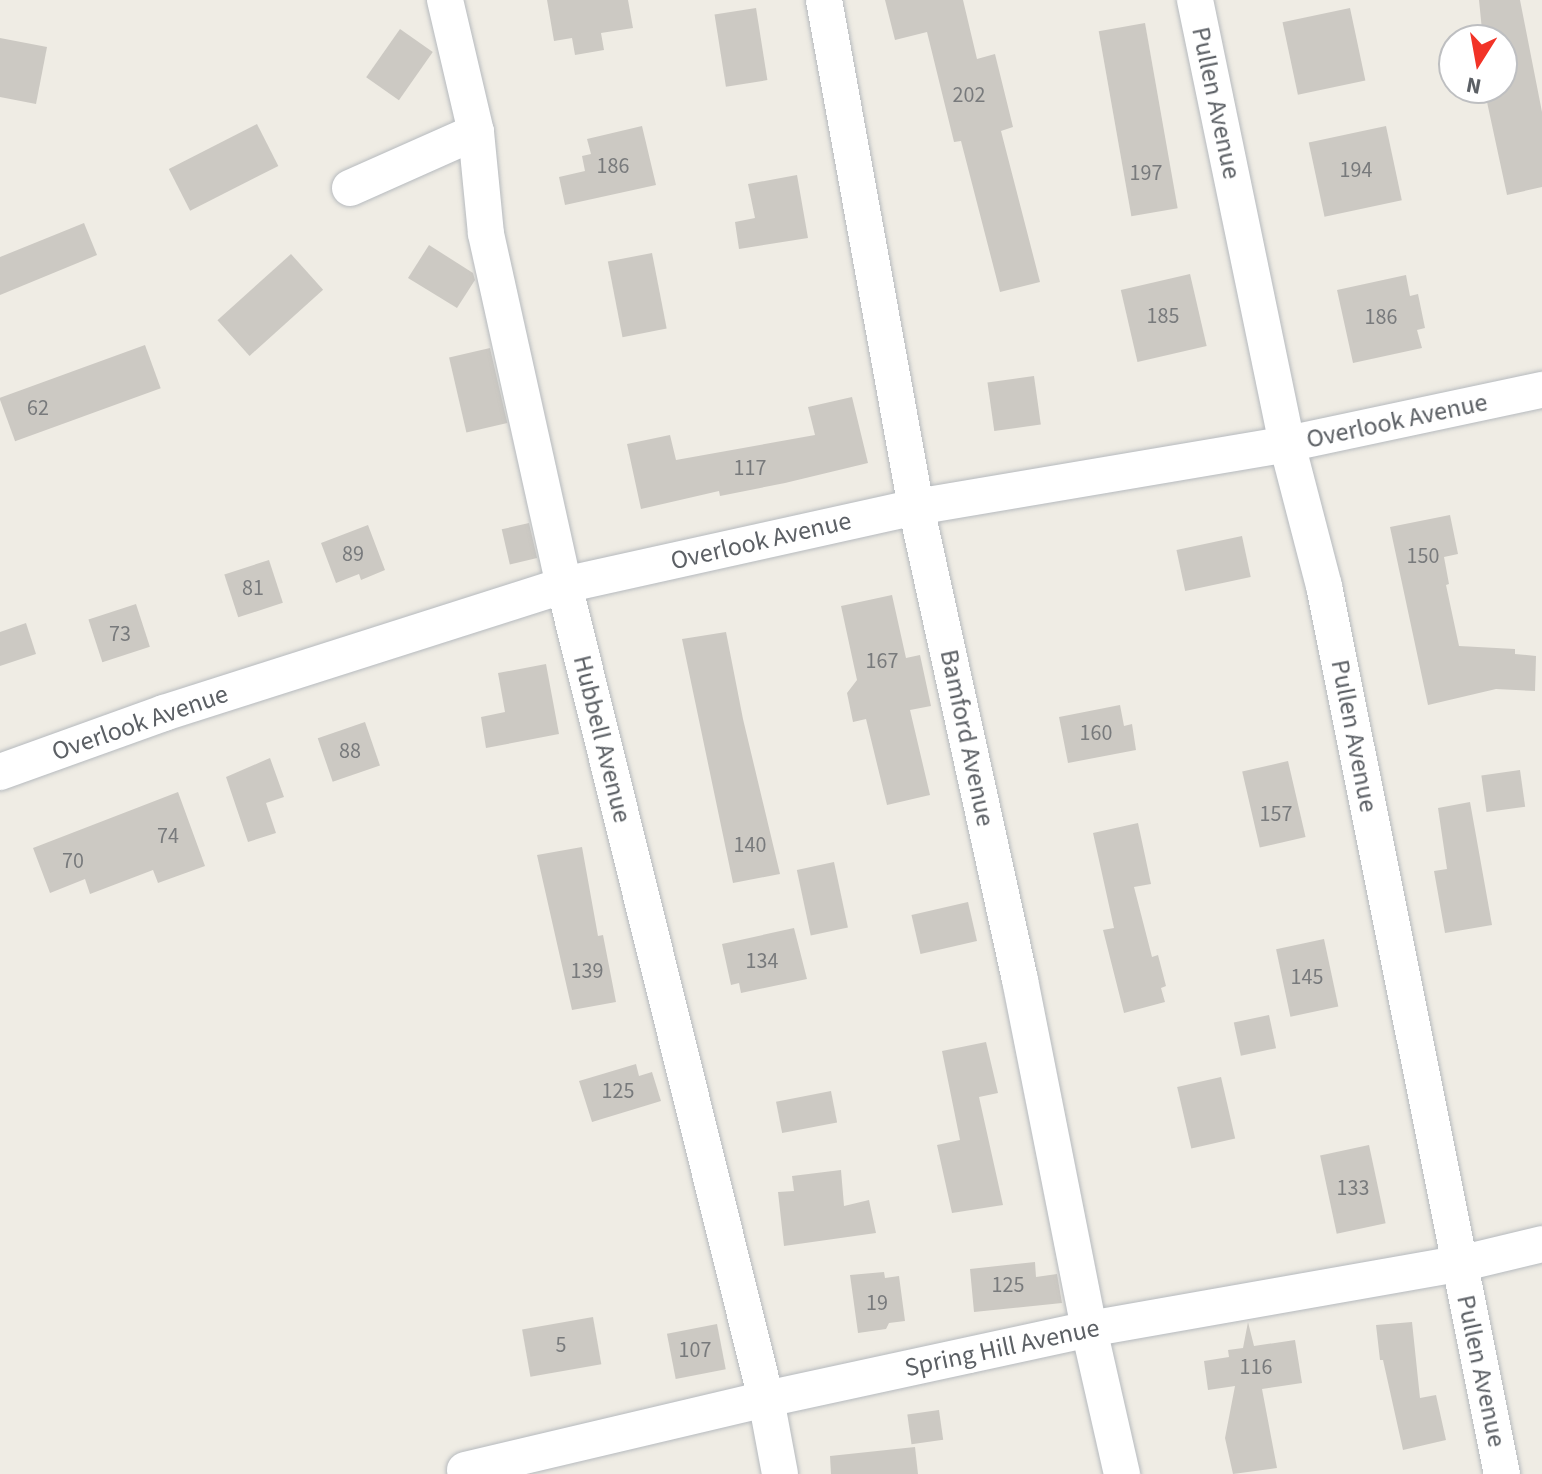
<!DOCTYPE html>
<style>
body{margin:0}
#map{position:relative;width:1542px;height:1474px;overflow:hidden;background:#efece4;font-family:"Source Sans 3",sans-serif}
div>[style]{position:absolute}
.building>*{inset:0;background:#ccc9c3;transform-origin:0 0}
.roads{filter:drop-shadow(0 0 2px #b6babe) drop-shadow(0 0 2px #b6babe)}
.street>*{height:36px;margin:-18px;padding:0 18px;transform-origin:18px;border-radius:18px;background:#fff}
span{translate:-50% -50%;white-space:nowrap;text-align:center;line-height:1.15;-webkit-text-stroke:8px #fff;paint-order:stroke}
.number-label{font-size:22px;color:#787a7c}
.number-label span{-webkit-text-stroke-width:0}
.street-label{font-size:26px;color:#5c6065}
.north{position:absolute;left:1438px;top:24px;width:80px;height:80px;box-sizing:border-box;background:#fff;border:2px solid #bebfc1;border-radius:50%;rotate:191deg;font-size:22px;font-weight:700;line-height:32px;text-align:center;color:#5c6065}
.north::after{content:'';display:block;margin:auto;width:28px;height:36px;background:#f23327;clip-path:polygon(50% 0,100% 100%,50% 72%,0 100%)}
</style>
<div id="map">
<div class="building">
<div style="clip-path:polygon(547px 0,628px 0,633px 28px,601px 33px,604px 50px,575px 55px,572px 38px,554px 41px)"></div>
<div style="clip-path:polygon(885px 0,963px 0,977px 59px,995px 54px,1013px 127px,1001px 131px,1040px 282px,1000px 292px,961px 141px,954px 142px,927px 32px,895px 40px)"></div>
<div style="clip-path:polygon(1479px 0,1520px 0,1542px 112px,1542px 187px,1507px 195px,1484px 88px,1502px 88px,1502px 40px,1477px 40px,1482px 30px)"></div>
<div style="left:756px;top:8px;width:73px;height:42px;rotate:81deg"></div>
<div style="left:1350px;top:8px;width:74px;height:69px;rotate:78deg"></div>
<div style="left:1145px;top:23px;width:188px;height:47px;rotate:80deg"></div>
<div style="left:400px;top:29px;width:40px;height:59px;rotate:35deg"></div>
<div style="clip-path:polygon(0 38px,47px 47px,36px 104px,0 97px)"></div>
<div style="left:257px;top:124px;width:47px;height:99px;rotate:63deg"></div>
<div style="clip-path:polygon(642px 126px,656px 185px,565px 205px,559px 177px,585px 171px,582px 156px,591px 154px,587px 139px)"></div>
<div style="left:1386px;top:126px;width:76px;height:79px;rotate:78deg"></div>
<div style="clip-path:polygon(797px 175px,808px 238px,739px 249px,735px 222px,755px 218px,748px 184px)"></div>
<div style="clip-path:polygon(84px 223px,97px 255px,0 295px,0 257px)"></div>
<div style="clip-path:polygon(429px 245px,473px 273px,475px 280px,457px 308px,408px 278px)"></div>
<div style="left:652px;top:253px;width:77px;height:45px;rotate:79deg"></div>
<div style="left:291px;top:254px;width:48px;height:99px;rotate:48deg"></div>
<div style="left:1190px;top:274px;width:74px;height:71px;rotate:77deg"></div>
<div style="clip-path:polygon(1406px 275px,1410px 296px,1418px 294px,1425px 328px,1417px 330px,1422px 348px,1353px 363px,1337px 290px)"></div>
<div style="left:145px;top:345px;width:46px;height:155px;rotate:70deg"></div>
<div style="left:490px;top:348px;width:77px;height:42px;rotate:77deg"></div>
<div style="left:1034px;top:376px;width:49px;height:47px;rotate:82deg"></div>
<div style="clip-path:polygon(852px 397px,868px 463px,785px 483px,720px 496px,719px 491px,641px 509px,627px 444px,670px 435px,676px 460px,815px 435px,808px 407px)"></div>
<div style="clip-path:polygon(1450px 515px,1458px 554px,1444px 557px,1449px 584px,1446px 585px,1459px 646px,1515px 649px,1515px 654px,1536px 656px,1535px 691px,1496px 689px,1428px 705px,1390px 527px)"></div>
<div style="left:529px;top:523px;width:36px;height:28px;rotate:77deg"></div>
<div style="clip-path:polygon(368px 525px,385px 570px,361px 580px,359px 574px,336px 583px,321px 543px)"></div>
<div style="left:1242px;top:536px;width:42px;height:67px;rotate:78deg"></div>
<div style="left:269px;top:560px;width:45px;height:47px;rotate:72deg"></div>
<div style="clip-path:polygon(892px 595px,906px 658px,920px 655px,931px 706px,910px 710px,930px 795px,887px 805px,866px 719px,853px 722px,847px 693px,857px 680px,841px 606px)"></div>
<div style="left:136px;top:604px;width:45px;height:50px;rotate:72deg"></div>
<div style="clip-path:polygon(26px 623px,36px 654px,0 666px,0 632px)"></div>
<div style="clip-path:polygon(726px 632px,743px 719px,780px 874px,733px 883px,682px 639px)"></div>
<div style="clip-path:polygon(546px 664px,559px 734px,486px 748px,481px 717px,505px 712px,498px 673px)"></div>
<div style="clip-path:polygon(1120px 705px,1124px 726px,1132px 724px,1136px 750px,1068px 763px,1059px 717px)"></div>
<div style="left:365px;top:722px;width:46px;height:50px;rotate:71deg"></div>
<div style="clip-path:polygon(270px 758px,284px 797px,266px 803px,276px 833px,248px 842px,226px 777px)"></div>
<div style="left:1288px;top:761px;width:78px;height:47px;rotate:77deg"></div>
<div style="left:1520px;top:770px;width:37px;height:39px;rotate:82deg"></div>
<div style="clip-path:polygon(178px 792px,205px 866px,158px 883px,153px 870px,90px 894px,85px 879px,50px 893px,33px 848px)"></div>
<div style="clip-path:polygon(1470px 802px,1492px 925px,1445px 933px,1434px 871px,1447px 869px,1438px 808px)"></div>
<div style="clip-path:polygon(1138px 823px,1151px 884px,1134px 887px,1152px 957px,1158px 955px,1166px 986px,1161px 988px,1165px 1002px,1124px 1013px,1103px 930px,1114px 928px,1093px 833px)"></div>
<div style="clip-path:polygon(582px 847px,598px 936px,603px 935px,616px 1002px,572px 1010px,537px 855px)"></div>
<div style="left:834px;top:862px;width:67px;height:38px;rotate:78deg"></div>
<div style="left:968px;top:902px;width:40px;height:58px;rotate:77deg"></div>
<div style="clip-path:polygon(794px 928px,807px 979px,741px 993px,739px 983px,731px 985px,722px 944px)"></div>
<div style="left:1324px;top:939px;width:69px;height:49px;rotate:78deg"></div>
<div style="left:1269px;top:1015px;width:34px;height:36px;rotate:78deg"></div>
<div style="clip-path:polygon(986px 1042px,998px 1093px,979px 1097px,1003px 1205px,952px 1213px,937px 1145px,960px 1140px,942px 1051px)"></div>
<div style="clip-path:polygon(636px 1064px,639px 1076px,652px 1072px,661px 1101px,592px 1122px,579px 1081px)"></div>
<div style="left:1221px;top:1077px;width:63px;height:45px;rotate:77deg"></div>
<div style="left:831px;top:1091px;width:32px;height:56px;rotate:79deg"></div>
<div style="left:1369px;top:1145px;width:80px;height:50px;rotate:78deg"></div>
<div style="clip-path:polygon(841px 1170px,844px 1206px,869px 1200px,876px 1233px,784px 1246px,778px 1192px,794px 1191px,792px 1176px)"></div>
<div style="clip-path:polygon(1035px 1262px,1036px 1277px,1057px 1274px,1062px 1303px,974px 1312px,970px 1269px)"></div>
<div style="clip-path:polygon(884px 1272px,885px 1278px,899px 1276px,905px 1321px,889px 1323px,886px 1329px,858px 1333px,850px 1275px)"></div>
<div style="left:593px;top:1317px;width:48px;height:72px;rotate:80deg"></div>
<div style="clip-path:polygon(1248px 1322px,1254px 1346px,1295px 1340px,1302px 1383px,1262px 1389px,1277px 1468px,1233px 1474px,1225px 1438px,1235px 1386px,1208px 1390px,1204px 1361px,1229px 1357px,1228px 1350px,1243px 1348px)"></div>
<div style="clip-path:polygon(1412px 1322px,1420px 1398px,1436px 1395px,1446px 1440px,1403px 1450px,1383px 1360px,1380px 1360px,1376px 1325px)"></div>
<div style="left:717px;top:1324px;width:46px;height:51px;rotate:79deg"></div>
<div style="left:939px;top:1410px;width:30px;height:32px;rotate:82deg"></div>
<div style="clip-path:polygon(915px 1447px,918px 1474px,831px 1474px,830px 1456px)"></div>
</div>
<div class="roads">
<div class="street">
<div style="left:445px;top:0;width:136px;rotate:76.8deg"></div>
<div style="left:476px;top:132px;width:102px;rotate:84.4deg"></div>
<div style="left:486px;top:234px;width:360px;rotate:77.5deg"></div>
<div style="left:564px;top:585px;width:839px;rotate:76.06deg"></div>
<div style="left:766px;top:1399px;width:76px;rotate:79.4deg"></div>
<div style="left:824px;top:0;width:515px;rotate:79.72deg"></div>
<div style="left:916px;top:507px;width:484px;rotate:77.6deg"></div>
<div style="left:1020px;top:980px;width:356px;rotate:78.8deg"></div>
<div style="left:1089px;top:1329px;width:149px;rotate:77.2deg"></div>
<div style="left:1195px;top:0;width:453px;rotate:78.3deg"></div>
<div style="left:1287px;top:444px;width:147px;rotate:75.4deg"></div>
<div style="left:1324px;top:586px;width:906px;rotate:78.67deg"></div>
<div style="left:350px;top:188px;width:138px;rotate:-24deg"></div>
<div style="left:0;top:772px;width:174px;rotate:-19.8deg"></div>
<div style="left:164px;top:713px;width:420px;rotate:-17.7deg"></div>
<div style="left:564px;top:585px;width:361px;rotate:-12.5deg"></div>
<div style="left:916px;top:507px;width:376px;rotate:-9.6deg"></div>
<div style="left:1287px;top:444px;width:261px;rotate:-12deg"></div>
<div style="left:465px;top:1470px;width:309px;rotate:-13.3deg"></div>
<div style="left:766px;top:1399px;width:330px;rotate:-12.2deg"></div>
<div style="left:1089px;top:1329px;width:376px;rotate:-10deg"></div>
<div style="left:1459px;top:1264px;width:85px;rotate:-13.5deg"></div>
</div>
</div>
<div class="number-label">
<span style="left:969px;top:96px">202</span>
<span style="left:613px;top:167px">186</span>
<span style="left:1356px;top:171px">194</span>
<span style="left:1146px;top:174px">197</span>
<span style="left:1163px;top:317px">185</span>
<span style="left:1381px;top:318px">186</span>
<span style="left:38px;top:409px">62</span>
<span style="left:750px;top:469px">117</span>
<span style="left:353px;top:555px">89</span>
<span style="left:1423px;top:557px">150</span>
<span style="left:253px;top:589px">81</span>
<span style="left:120px;top:635px">73</span>
<span style="left:882px;top:662px">167</span>
<span style="left:1096px;top:734px">160</span>
<span style="left:350px;top:752px">88</span>
<span style="left:1276px;top:815px">157</span>
<span style="left:168px;top:837px">74</span>
<span style="left:750px;top:846px">140</span>
<span style="left:73px;top:862px">70</span>
<span style="left:762px;top:962px">134</span>
<span style="left:587px;top:972px">139</span>
<span style="left:1307px;top:978px">145</span>
<span style="left:618px;top:1092px">125</span>
<span style="left:1353px;top:1189px">133</span>
<span style="left:1008px;top:1286px">125</span>
<span style="left:877px;top:1304px">19</span>
<span style="left:561px;top:1346px">5</span>
<span style="left:695px;top:1351px">107</span>
<span style="left:1256px;top:1368px">116</span>
</div>
<div class="street-label">
<span style="left:1216px;top:103px;rotate:78deg">Pullen Avenue</span>
<span style="left:1397px;top:421px;rotate:-12deg">Overlook Avenue</span>
<span style="left:761px;top:541px;rotate:-13deg">Overlook Avenue</span>
<span style="left:140px;top:723px;rotate:-19deg">Overlook Avenue</span>
<span style="left:1354px;top:736px;rotate:79deg">Pullen Avenue</span>
<span style="left:967px;top:738px;rotate:78deg">Bamford Avenue</span>
<span style="left:602px;top:739px;rotate:76deg">Hubbell Avenue</span>
<span style="left:1002px;top:1348px;rotate:-12deg">Spring Hill Avenue</span>
<span style="left:1481px;top:1371px;rotate:78deg">Pullen Avenue</span>
</div>
<div class="north">N</div>
</div>
